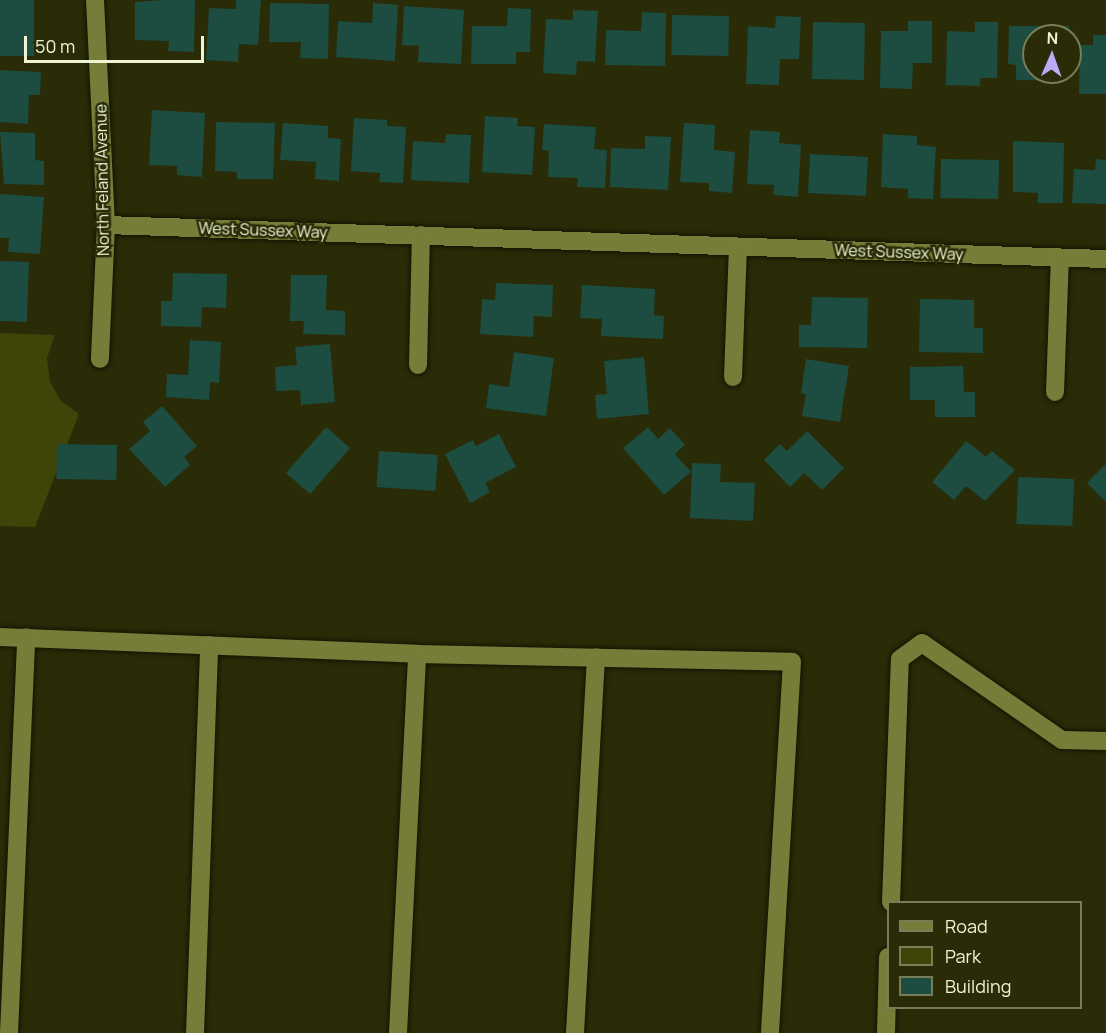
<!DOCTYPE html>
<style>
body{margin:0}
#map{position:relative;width:1106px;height:1033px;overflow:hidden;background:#292c07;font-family:Manrope,sans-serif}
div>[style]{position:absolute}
.green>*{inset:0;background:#3f4408}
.building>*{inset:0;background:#1d4c41;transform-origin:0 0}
.roads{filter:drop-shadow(0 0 2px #121401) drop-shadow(0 0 2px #121401)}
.street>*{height:18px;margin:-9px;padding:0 9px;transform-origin:9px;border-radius:9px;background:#767d38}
span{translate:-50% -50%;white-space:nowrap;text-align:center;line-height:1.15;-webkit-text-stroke:5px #292c07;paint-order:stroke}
.street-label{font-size:16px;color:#eef4d1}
.legend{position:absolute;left:887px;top:901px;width:195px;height:108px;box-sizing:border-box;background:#292c07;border:2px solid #787c58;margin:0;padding:8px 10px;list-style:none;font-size:18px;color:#eef4d1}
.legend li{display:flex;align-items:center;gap:12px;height:30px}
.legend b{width:30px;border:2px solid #787c58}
.north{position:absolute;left:1022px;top:24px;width:60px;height:60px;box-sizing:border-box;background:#292c07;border:2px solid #787c58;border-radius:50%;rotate:2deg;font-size:16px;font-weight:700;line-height:24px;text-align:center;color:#eef4d1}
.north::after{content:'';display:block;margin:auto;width:21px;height:27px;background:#bcaaf6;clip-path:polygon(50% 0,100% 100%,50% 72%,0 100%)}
.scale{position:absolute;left:24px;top:36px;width:180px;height:27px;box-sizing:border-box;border:3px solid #eef4d1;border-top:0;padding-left:8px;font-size:18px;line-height:21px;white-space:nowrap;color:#eef4d1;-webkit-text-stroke:4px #292c07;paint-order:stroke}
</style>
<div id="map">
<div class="green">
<div style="clip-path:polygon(0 333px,55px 335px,47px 358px,50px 382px,61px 401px,79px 414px,35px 527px,0 526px)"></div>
</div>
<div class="building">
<div style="left:0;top:0;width:34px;height:56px"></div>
<div style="clip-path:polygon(163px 0,195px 0,194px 52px,168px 51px,169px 41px,135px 40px,135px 2px)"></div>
<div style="clip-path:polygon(236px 0,261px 0,258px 45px,239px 44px,238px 62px,206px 60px,209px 8px,236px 9px)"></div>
<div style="clip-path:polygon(270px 3px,329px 4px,328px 59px,300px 58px,301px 42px,269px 42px)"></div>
<div style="clip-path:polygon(373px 3px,398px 5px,395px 61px,336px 57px,338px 21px,372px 23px)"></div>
<div style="clip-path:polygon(404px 6px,464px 10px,461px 64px,418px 62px,419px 46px,402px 45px)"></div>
<div style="clip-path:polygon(508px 8px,531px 9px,530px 52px,516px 52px,516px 64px,471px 64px,472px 26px,507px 26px)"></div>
<div style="clip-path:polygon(573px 10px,598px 11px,595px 62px,577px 61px,576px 75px,543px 73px,546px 19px,573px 20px)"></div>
<div style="clip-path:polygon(642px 12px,666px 13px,665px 66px,605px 65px,606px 30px,641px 31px)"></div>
<div style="left:672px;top:15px;width:57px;height:40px;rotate:1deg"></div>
<div style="clip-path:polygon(776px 16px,801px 17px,799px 59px,780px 59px,779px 85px,746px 84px,748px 26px,775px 28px)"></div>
<div style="clip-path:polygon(908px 21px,932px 21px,932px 63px,913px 63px,912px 89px,880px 88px,881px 31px,908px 31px)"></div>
<div style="left:813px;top:22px;width:52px;height:57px;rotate:1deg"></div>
<div style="clip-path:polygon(975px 22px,998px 22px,997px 78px,980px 78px,980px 86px,946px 85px,947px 31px,975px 32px)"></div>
<div style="clip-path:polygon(1009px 26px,1069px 26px,1068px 36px,1034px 36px,1034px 72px,1068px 72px,1067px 81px,1016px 80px,1016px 65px,1008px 64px)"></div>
<div style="clip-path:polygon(1093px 35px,1106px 35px,1106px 94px,1079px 94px,1080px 45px,1093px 45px)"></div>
<div style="clip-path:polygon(0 70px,41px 72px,40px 95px,29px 95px,28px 124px,0 122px)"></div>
<div style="clip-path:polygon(152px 110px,205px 113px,202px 177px,177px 175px,177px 166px,149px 165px)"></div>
<div style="clip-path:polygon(485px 116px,518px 118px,517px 126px,535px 127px,532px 175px,482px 172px)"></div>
<div style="clip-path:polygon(354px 118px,387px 120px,387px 126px,406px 127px,403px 183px,379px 182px,380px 173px,351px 171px)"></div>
<div style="clip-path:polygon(216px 122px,275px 123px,273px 179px,237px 179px,237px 172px,215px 171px)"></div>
<div style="clip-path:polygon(283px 123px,328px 126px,328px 138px,341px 139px,339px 181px,315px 179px,316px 162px,280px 160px)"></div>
<div style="clip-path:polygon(684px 123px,715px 125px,714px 150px,735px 152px,732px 193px,709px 191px,709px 183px,680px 182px)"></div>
<div style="clip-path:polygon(544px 124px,596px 127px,594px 149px,607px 150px,605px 188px,577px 187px,578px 178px,548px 177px,549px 151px,542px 150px)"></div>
<div style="clip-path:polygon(750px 130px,780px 132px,779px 143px,801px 145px,798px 197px,773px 195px,774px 185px,747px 184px)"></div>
<div style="clip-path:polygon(0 132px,35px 133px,35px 160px,44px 161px,44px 185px,4px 184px)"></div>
<div style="clip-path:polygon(446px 134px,471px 135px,469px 183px,411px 180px,413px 141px,445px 143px)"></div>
<div style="clip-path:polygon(883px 134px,917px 136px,917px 145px,936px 147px,933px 199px,908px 198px,908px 189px,881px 187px)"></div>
<div style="clip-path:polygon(645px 136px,671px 137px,668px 190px,610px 187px,611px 148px,645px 149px)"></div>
<div style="clip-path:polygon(1013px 141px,1064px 143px,1063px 203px,1038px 203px,1038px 193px,1013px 192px)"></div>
<div style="left:810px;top:154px;width:58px;height:39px;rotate:3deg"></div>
<div style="left:941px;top:159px;width:58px;height:39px;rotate:1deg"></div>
<div style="clip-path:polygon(1096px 159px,1106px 160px,1106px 204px,1072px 203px,1074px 169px,1095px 170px)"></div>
<div style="clip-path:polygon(0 194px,44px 197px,40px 254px,8px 252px,9px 238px,0 238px)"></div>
<div style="left:0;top:261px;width:29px;height:60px;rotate:2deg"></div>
<div style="clip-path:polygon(173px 273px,227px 274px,226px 308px,202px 307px,201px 327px,161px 326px,161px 301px,172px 301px)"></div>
<div style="clip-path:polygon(291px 275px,327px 275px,326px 310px,345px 311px,345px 335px,303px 334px,304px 321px,290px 321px)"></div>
<div style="clip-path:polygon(496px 283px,553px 285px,552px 317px,534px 316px,533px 337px,480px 334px,482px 299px,495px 300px)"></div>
<div style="clip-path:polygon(582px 285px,655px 289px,654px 315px,664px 316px,663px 339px,601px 336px,602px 319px,580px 318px)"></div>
<div style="clip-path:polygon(812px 297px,868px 298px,867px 348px,799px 347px,799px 325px,811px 325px)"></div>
<div style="clip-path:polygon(920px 299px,974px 300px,974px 328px,983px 328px,983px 353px,919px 352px)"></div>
<div style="clip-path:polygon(190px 340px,221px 342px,219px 383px,210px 382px,209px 400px,166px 397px,167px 374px,188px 375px)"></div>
<div style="clip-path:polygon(330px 344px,335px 402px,301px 405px,300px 390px,276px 391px,275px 367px,297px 365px,295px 347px)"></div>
<div style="clip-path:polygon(514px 352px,554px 358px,546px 416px,486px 408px,489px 384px,509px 387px)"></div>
<div style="clip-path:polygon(644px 357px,649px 414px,597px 419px,595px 395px,607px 394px,604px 361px)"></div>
<div style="clip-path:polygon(806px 359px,849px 366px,840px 422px,802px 416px,806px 394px,801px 393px)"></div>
<div style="clip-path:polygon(963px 366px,964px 392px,975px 392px,975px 417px,935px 417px,935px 400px,910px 400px,910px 367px)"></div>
<div style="clip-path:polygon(162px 406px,197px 446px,184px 457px,190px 465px,165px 487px,129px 449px,150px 431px,143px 422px)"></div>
<div style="left:326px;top:427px;width:32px;height:61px;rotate:41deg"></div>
<div style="clip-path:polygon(648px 427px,658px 439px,670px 428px,685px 445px,675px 454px,691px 472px,664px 495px,623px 448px)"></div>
<div style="clip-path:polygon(807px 431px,844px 468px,822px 490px,804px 473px,790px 487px,764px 460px,780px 444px,787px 451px)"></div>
<div style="clip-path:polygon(499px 434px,516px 467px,485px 483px,490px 492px,470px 503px,445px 454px,473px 440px,476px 446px)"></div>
<div style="clip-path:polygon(966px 441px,986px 457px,992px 451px,1015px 470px,985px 501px,966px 486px,954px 500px,932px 482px)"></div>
<div style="left:57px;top:444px;width:60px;height:35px;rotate:1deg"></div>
<div style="left:379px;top:451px;width:59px;height:36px;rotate:4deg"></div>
<div style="clip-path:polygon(692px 463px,721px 464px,720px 482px,755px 483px,753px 521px,690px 518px)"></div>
<div style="clip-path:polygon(1106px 464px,1106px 502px,1087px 483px)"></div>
<div style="left:1018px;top:477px;width:56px;height:47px;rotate:2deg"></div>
</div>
<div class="roads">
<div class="street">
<div style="left:95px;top:0;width:225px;rotate:87.2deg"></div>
<div style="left:106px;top:225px;width:134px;rotate:92.6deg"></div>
<div style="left:106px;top:225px;width:1001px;rotate:1.95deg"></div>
<div style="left:418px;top:365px;width:130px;rotate:-88.7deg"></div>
<div style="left:733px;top:377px;width:130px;rotate:-87.8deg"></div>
<div style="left:1055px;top:392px;width:134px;rotate:-87.9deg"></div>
<div style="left:0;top:637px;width:417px;rotate:2.3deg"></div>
<div style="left:417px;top:654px;width:375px;rotate:1.2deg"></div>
<div style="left:792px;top:662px;width:372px;rotate:93.4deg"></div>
<div style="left:891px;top:902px;width:243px;rotate:-87.9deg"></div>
<div style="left:900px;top:659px;width:27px;rotate:-36deg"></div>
<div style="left:922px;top:643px;width:170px;rotate:34.7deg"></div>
<div style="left:1062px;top:740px;width:44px;rotate:1.3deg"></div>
<div style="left:9px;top:1033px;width:396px;rotate:-87.5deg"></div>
<div style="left:195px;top:1033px;width:388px;rotate:-87.9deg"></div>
<div style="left:398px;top:1033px;width:379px;rotate:-87.1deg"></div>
<div style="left:575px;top:1033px;width:376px;rotate:-86.8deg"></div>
<div style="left:886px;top:1033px;width:76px;rotate:-88.5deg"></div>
</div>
</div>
<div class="street-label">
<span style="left:102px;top:180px;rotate:-91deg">North Feland Avenue</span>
<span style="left:263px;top:230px;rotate:2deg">West Sussex Way</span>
<span style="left:899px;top:252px;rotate:2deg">West Sussex Way</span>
</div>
<ul class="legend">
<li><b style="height:8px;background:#767d38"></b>Road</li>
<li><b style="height:16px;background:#3f4408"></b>Park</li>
<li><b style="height:16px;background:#1d4c41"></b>Building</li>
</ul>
<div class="north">N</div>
<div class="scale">50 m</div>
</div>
